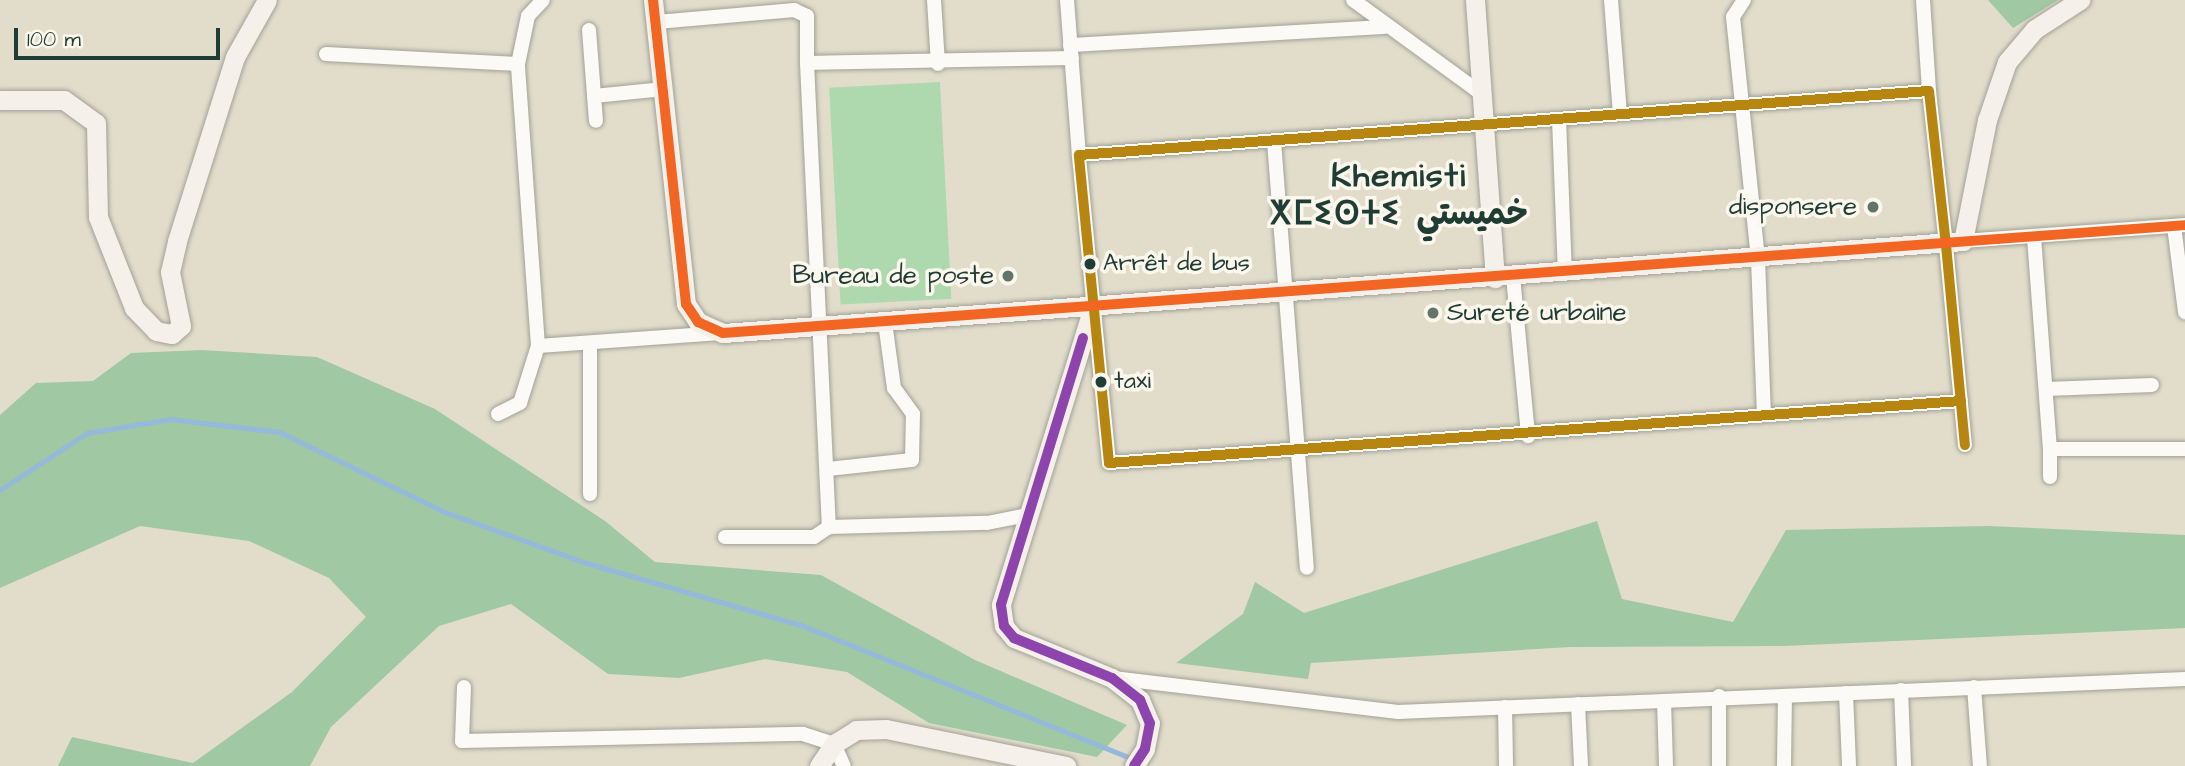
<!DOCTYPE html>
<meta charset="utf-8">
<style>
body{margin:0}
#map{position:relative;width:2185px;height:766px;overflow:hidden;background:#e2ddcb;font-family:"Architects Daughter","Playpen Sans Arabic","Noto Sans Tifinagh",sans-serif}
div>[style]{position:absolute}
.green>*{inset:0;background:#aed9ae;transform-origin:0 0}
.forest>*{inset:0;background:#a0c8a2}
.stream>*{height:4.5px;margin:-2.25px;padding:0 2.25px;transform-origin:2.25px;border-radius:2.25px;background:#94b9db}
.roads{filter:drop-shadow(0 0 2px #a1a297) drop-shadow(0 0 2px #a1a297)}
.street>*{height:14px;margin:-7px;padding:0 7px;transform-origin:7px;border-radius:7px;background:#fbfaf7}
.secondary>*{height:19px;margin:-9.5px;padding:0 9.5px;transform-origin:9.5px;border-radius:9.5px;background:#f5f1ea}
.bus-1>*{height:10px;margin:-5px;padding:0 5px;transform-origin:5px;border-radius:5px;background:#b68610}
.bus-2>*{height:10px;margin:-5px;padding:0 5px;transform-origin:5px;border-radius:5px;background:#f26522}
.bus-3>*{height:10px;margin:-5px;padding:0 5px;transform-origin:5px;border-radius:5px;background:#8e44ad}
.dots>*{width:19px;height:19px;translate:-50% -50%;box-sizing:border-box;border:4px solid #fbf7ec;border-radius:50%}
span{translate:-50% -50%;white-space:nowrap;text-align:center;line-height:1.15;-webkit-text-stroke:7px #fbf7ec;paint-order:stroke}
.bus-label{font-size:24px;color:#1f3d34}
.left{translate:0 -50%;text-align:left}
.poi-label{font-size:26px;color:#1f3d34}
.right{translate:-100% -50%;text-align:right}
.district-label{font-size:33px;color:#1f3d34;font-weight:700;letter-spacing:2px}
.scale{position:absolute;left:14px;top:28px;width:206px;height:32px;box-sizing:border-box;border:4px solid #1f3d34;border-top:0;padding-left:9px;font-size:21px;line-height:24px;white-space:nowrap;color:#1f3d34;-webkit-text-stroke:5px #fbf7ec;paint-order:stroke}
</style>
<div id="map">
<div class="green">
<div style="left:940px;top:82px;width:217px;height:111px;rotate:87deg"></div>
</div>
<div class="forest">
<div style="clip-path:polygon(1988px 0,2058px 0,2013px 28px)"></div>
<div style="clip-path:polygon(202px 350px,317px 357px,435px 409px,605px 521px,655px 562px,821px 575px,975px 660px,1127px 725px,1097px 757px,929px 723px,847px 672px,765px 659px,679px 678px,608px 674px,511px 604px,439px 626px,331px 727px,310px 766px,58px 766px,72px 737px,193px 763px,292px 692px,366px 617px,329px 578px,249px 541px,140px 526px,0 588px,0 415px,36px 383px,93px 381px,131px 353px)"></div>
<div style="clip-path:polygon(1597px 521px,1622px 599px,1733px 622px,1786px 530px,1988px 526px,2185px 535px,2185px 628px,1785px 646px,1570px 647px,1311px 663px,1308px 679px,1176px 663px,1243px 614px,1255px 582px,1304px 613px)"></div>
</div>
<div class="stream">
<div style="left:0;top:490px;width:104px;rotate:-33.2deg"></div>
<div style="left:87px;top:433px;width:85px;rotate:-9.5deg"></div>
<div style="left:171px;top:419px;width:110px;rotate:6.8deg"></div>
<div style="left:280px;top:432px;width:183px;rotate:25.9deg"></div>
<div style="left:445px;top:512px;width:151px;rotate:19.8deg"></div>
<div style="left:587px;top:563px;width:226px;rotate:16.2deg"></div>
<div style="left:804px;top:626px;width:355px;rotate:22deg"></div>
</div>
<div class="roads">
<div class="street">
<div style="left:934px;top:0;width:64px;rotate:86.4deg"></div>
<div style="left:1067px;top:0;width:155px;rotate:85.6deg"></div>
<div style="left:1353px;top:0;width:160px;rotate:36.1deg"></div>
<div style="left:1611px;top:0;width:114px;rotate:85.5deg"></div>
<div style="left:1744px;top:0;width:20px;rotate:123deg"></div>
<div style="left:1733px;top:17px;width:243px;rotate:84.1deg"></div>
<div style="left:1758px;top:259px;width:156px;rotate:87.8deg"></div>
<div style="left:1923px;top:0;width:91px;rotate:86.2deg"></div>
<div style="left:657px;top:22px;width:138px;rotate:-5deg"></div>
<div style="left:794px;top:10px;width:14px;rotate:25deg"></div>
<div style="left:807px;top:16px;width:47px;rotate:90deg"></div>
<div style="left:807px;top:63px;width:265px;rotate:-1.1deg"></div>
<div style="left:589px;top:30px;width:91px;rotate:85.6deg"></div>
<div style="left:1070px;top:45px;width:315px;rotate:-3.3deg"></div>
<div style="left:326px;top:54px;width:192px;rotate:3deg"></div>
<div style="left:518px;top:64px;width:49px;rotate:-78.2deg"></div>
<div style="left:528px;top:16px;width:22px;rotate:-47deg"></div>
<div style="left:807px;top:63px;width:465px;rotate:87.3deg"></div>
<div style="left:829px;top:527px;width:158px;rotate:-1.5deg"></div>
<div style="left:987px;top:523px;width:42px;rotate:-11deg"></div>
<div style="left:594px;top:96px;width:70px;rotate:-5.7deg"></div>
<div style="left:1559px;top:119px;width:153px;rotate:87.8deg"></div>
<div style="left:1274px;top:141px;width:428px;rotate:85.6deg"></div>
<div style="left:2174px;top:226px;width:87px;rotate:82.7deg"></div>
<div style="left:2034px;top:237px;width:213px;rotate:85.7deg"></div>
<div style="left:2050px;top:449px;width:135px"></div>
<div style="left:1963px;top:241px;width:223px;rotate:-4.1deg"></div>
<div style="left:1513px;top:276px;width:161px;rotate:84.6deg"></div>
<div style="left:538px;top:346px;width:183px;rotate:-4.1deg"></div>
<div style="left:2046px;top:389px;width:106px;rotate:-2.2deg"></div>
<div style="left:1961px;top:401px;width:854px;rotate:175.84deg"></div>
<div style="left:1109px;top:463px;width:309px;rotate:-95.6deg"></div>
<div style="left:1079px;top:155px;width:852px;rotate:-4.31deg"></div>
<div style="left:1929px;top:91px;width:155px;rotate:83.7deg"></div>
<div style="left:1946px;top:245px;width:201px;rotate:84.6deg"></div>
<div style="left:498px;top:414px;width:25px;rotate:-27deg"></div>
<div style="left:520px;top:403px;width:60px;rotate:-72.5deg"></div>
<div style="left:538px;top:346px;width:283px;rotate:-94.1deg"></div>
<div style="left:2050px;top:449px;width:28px;rotate:90deg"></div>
<div style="left:828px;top:469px;width:84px;rotate:-6.1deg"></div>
<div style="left:912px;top:460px;width:46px;rotate:-88.8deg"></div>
<div style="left:913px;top:414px;width:32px;rotate:-126deg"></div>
<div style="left:894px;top:388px;width:67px;rotate:-97.8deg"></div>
<div style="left:590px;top:494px;width:149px;rotate:-90deg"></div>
<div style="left:725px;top:537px;width:89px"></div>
<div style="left:814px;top:537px;width:18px;rotate:-34deg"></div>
<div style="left:1113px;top:678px;width:287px;rotate:6.8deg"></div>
<div style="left:1398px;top:712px;width:788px;rotate:-2.4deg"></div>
<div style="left:464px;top:687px;width:54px;rotate:92.1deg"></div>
<div style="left:462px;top:741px;width:341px;rotate:-1.2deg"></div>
<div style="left:803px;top:734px;width:33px;rotate:18deg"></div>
<div style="left:834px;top:744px;width:24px;rotate:66deg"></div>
<div style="left:1974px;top:687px;width:79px;rotate:85.7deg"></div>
<div style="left:1901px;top:690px;width:76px;rotate:87.7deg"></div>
<div style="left:1846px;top:693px;width:73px;rotate:87.6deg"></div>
<div style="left:1664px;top:701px;width:65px;rotate:88.2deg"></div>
<div style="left:1578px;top:704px;width:62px;rotate:87.2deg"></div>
<div style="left:1505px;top:707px;width:59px;rotate:89deg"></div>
<div style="left:1719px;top:766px;width:70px;rotate:-90deg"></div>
<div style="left:1784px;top:766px;width:70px;rotate:-89.2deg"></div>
</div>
<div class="secondary">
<div style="left:653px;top:0;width:306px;rotate:83.8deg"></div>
<div style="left:686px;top:304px;width:22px;rotate:56deg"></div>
<div style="left:698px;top:322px;width:27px;rotate:24deg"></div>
<div style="left:723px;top:333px;width:1243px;rotate:-4.24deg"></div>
<div style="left:1963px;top:241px;width:123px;rotate:-78.8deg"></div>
<div style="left:1987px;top:120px;width:61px;rotate:-71deg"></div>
<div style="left:2007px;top:62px;width:43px;rotate:-49.7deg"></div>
<div style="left:2035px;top:29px;width:54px;rotate:-32.8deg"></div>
<div style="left:1475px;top:0;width:279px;rotate:85.9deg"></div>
<div style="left:0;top:100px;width:64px"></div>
<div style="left:64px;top:100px;width:39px;rotate:36deg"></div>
<div style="left:96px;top:123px;width:94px;rotate:88.8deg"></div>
<div style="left:98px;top:217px;width:98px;rotate:68.4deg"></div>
<div style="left:134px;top:308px;width:32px;rotate:46deg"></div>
<div style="left:156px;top:331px;width:16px;rotate:11deg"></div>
<div style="left:172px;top:334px;width:12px;rotate:-42deg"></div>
<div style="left:181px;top:326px;width:55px;rotate:-101.5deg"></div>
<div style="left:170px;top:272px;width:32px;rotate:-77deg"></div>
<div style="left:177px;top:241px;width:193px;rotate:-72.5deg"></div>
<div style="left:235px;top:57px;width:65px;rotate:-60.7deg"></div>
<div style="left:1093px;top:307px;width:312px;rotate:107.2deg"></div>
<div style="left:1001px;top:605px;width:21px;rotate:82deg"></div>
<div style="left:1004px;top:626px;width:16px;rotate:50deg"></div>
<div style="left:1014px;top:638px;width:106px;rotate:22.2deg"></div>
<div style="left:1112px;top:678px;width:36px;rotate:38deg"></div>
<div style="left:1140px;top:700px;width:25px;rotate:67deg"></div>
<div style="left:1150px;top:723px;width:26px;rotate:101deg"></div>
<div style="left:1145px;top:749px;width:20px;rotate:123deg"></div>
<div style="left:819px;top:766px;width:27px;rotate:-56deg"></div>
<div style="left:834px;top:744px;width:26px;rotate:-32deg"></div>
<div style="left:856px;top:730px;width:30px;rotate:-2deg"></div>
<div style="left:886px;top:729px;width:184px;rotate:11.6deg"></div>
</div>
</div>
<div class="bus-1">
<div style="left:1961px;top:401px;width:854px;rotate:175.84deg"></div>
<div style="left:1109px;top:463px;width:309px;rotate:-95.6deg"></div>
<div style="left:1079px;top:155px;width:852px;rotate:-4.31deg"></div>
<div style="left:1929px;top:91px;width:155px;rotate:83.7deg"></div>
<div style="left:1946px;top:245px;width:201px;rotate:84.6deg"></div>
</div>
<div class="bus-2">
<div style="left:653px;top:0;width:306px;rotate:83.8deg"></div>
<div style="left:686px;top:304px;width:22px;rotate:56deg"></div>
<div style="left:698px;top:322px;width:27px;rotate:24deg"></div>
<div style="left:723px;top:333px;width:1466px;rotate:-4.22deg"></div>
</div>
<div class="bus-3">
<div style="left:1083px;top:338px;width:279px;rotate:107.1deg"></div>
<div style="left:1001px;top:605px;width:21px;rotate:82deg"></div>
<div style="left:1004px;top:626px;width:16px;rotate:50deg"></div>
<div style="left:1014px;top:638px;width:106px;rotate:22.2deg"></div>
<div style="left:1112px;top:678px;width:36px;rotate:38deg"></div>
<div style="left:1140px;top:700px;width:25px;rotate:67deg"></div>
<div style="left:1150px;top:723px;width:26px;rotate:101deg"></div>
<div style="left:1145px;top:749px;width:20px;rotate:123deg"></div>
</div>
<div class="dots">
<div style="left:1873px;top:207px;background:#637569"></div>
<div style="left:1090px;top:264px;background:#1f3d34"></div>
<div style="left:1008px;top:276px;background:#637569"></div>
<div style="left:1433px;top:313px;background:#637569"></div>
<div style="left:1101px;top:382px;background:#1f3d34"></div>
</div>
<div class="bus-label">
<span class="left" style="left:1103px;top:264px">Arrêt de bus</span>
<span class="left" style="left:1114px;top:382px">taxi</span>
</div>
<div class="poi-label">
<span class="right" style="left:1857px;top:207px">disponsere</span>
<span class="right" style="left:994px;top:276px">Bureau de poste</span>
<span class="left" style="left:1447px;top:313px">Sureté urbaine</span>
</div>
<div class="district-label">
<span style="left:1399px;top:196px">Khemisti<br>ⵅⵎⵉⵙⵜⵉ خميستي</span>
</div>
<div class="scale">100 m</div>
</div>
